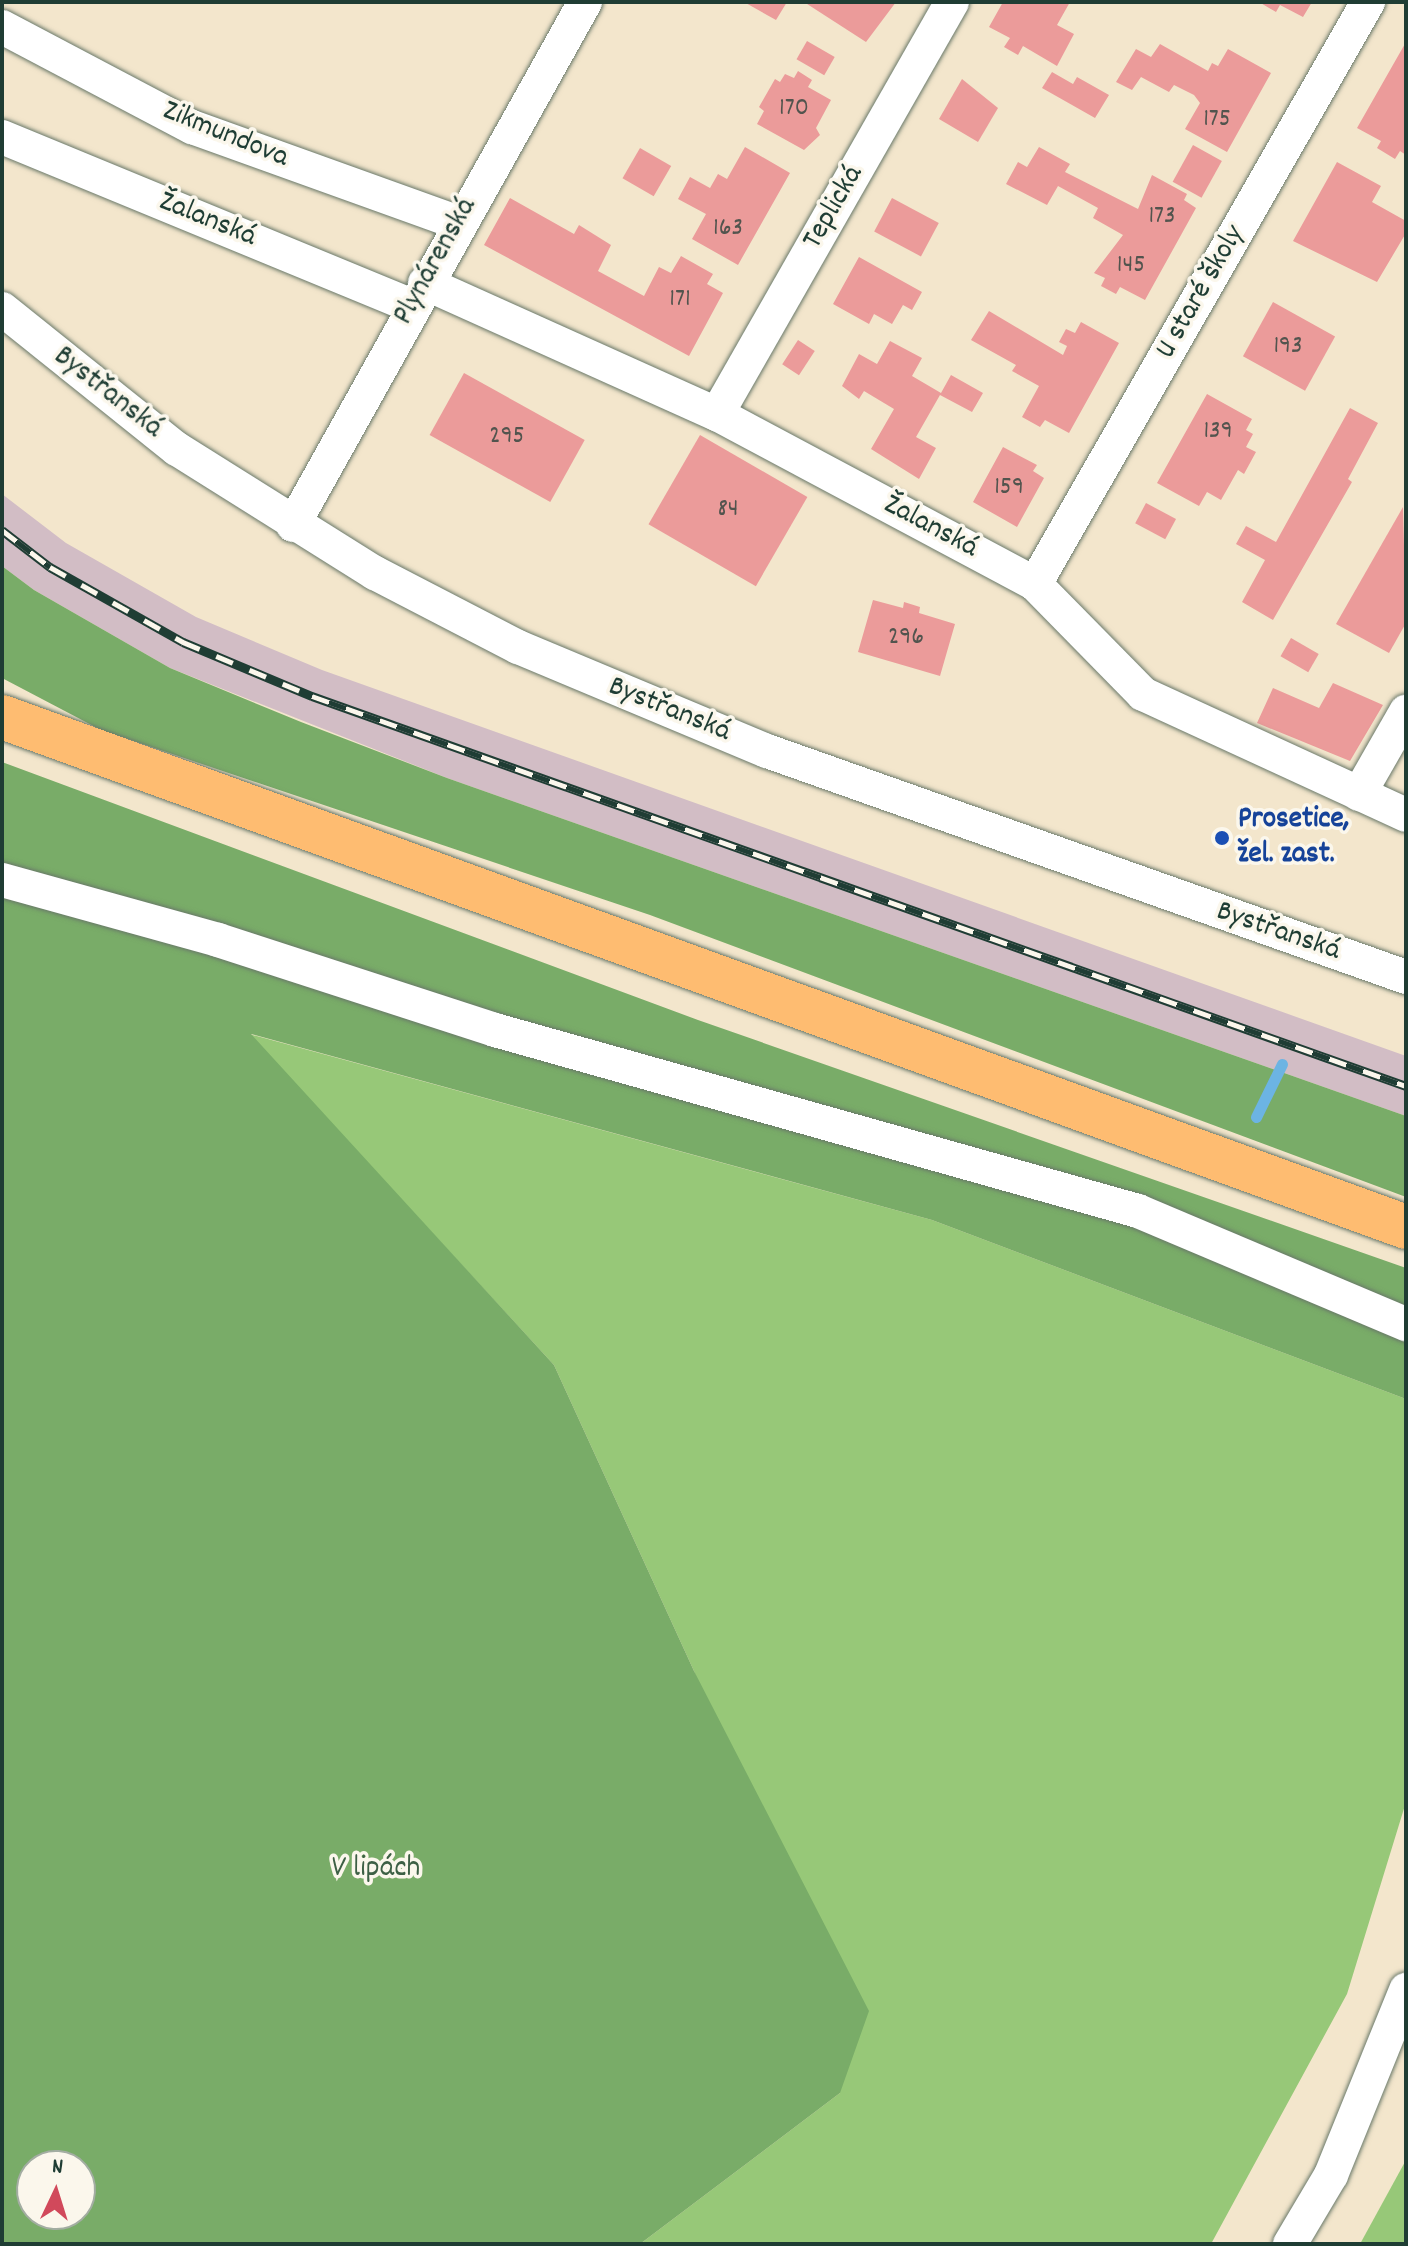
<!DOCTYPE html>
<meta charset="utf-8">
<style>
body{margin:0}
#map{position:relative;width:1408px;height:2246px;overflow:hidden;background:#f3e6cc;font-family:Dekko,sans-serif}
div>[style]{position:absolute}
.industrial>*{inset:0;background:#d2bdc5}
.green>*{inset:0;background:#97c878}
.forest>*{inset:0;background:#79ac68}
.stream>*{height:11px;margin:-5.5px;padding:0 5.5px;transform-origin:5.5px;border-radius:5.5px;background:#6cb4e3}
.building>*{inset:0;background:#eb9b9a;transform-origin:0 0}
.roads{filter:drop-shadow(0 0 2px #697869) drop-shadow(0 0 2px #697869)}
.street>*{height:34px;margin:-17px;padding:0 17px;transform-origin:17px;border-radius:17px;background:#fff}
.primary>*{height:44px;margin:-22px;padding:0 22px;transform-origin:22px;border-radius:22px;background:#febc71}
.rail>*{height:9px;margin-top:-4.5px;transform-origin:0;background:repeating-linear-gradient(90deg,#fbf7ec 0 18px,#1f3d34 0 36px);box-sizing:border-box;border-block:2px solid #1f3d34}
.dots>*{width:22px;height:22px;translate:-50% -50%;box-sizing:border-box;border:4px solid #fbf7ec;border-radius:50%}
span{translate:-50% -50%;white-space:nowrap;text-align:center;line-height:1.15;-webkit-text-stroke:7px #fbf7ec;paint-order:stroke}
.number-label{font-size:26px;color:#52544e}
.number-label span{-webkit-text-stroke-width:0}
.street-label{font-size:30px;color:#1f3d34}
.transit-label{font-size:30px;color:#164399;font-weight:700}
.left{translate:0 -50%;text-align:left}
.park-label{font-size:30px;color:#3d6045}
.frame{position:absolute;inset:0;border:4px solid #1f3d34;pointer-events:none}
.north{position:absolute;left:16px;top:2150px;width:80px;height:80px;box-sizing:border-box;background:#fbf7ec;border:2px solid #a3ada2;border-radius:50%;rotate:4deg;font-size:22px;font-weight:700;line-height:32px;text-align:center;color:#1f3d34}
.north::after{content:'';display:block;margin:auto;width:28px;height:36px;background:#d1495b;clip-path:polygon(50% 0,100% 100%,50% 72%,0 100%)}
</style>
<div id="map">
<div class="industrial">
<div style="clip-path:polygon(2px 494px,66px 543px,196px 617px,322px 670px,1406px 1056px,1406px 1116px,447px 778px,170px 668px,34px 590px,2px 566px)"></div>
</div>
<div class="green">
<div style="clip-path:polygon(249px 1034px,932px 1220px,1406px 1399px,1406px 1802px,1347px 1994px,1211px 2244px,640px 2244px,840px 2093px,694px 1671px,554px 1365px)"></div>
<div style="clip-path:polygon(1406px 2160px,1406px 2244px,1360px 2244px)"></div>
</div>
<div class="forest">
<div style="clip-path:polygon(2px 566px,34px 590px,170px 668px,301px 722px,447px 778px,1406px 1116px,1406px 1197px,650px 915px,101px 730px,2px 678px)"></div>
<div style="clip-path:polygon(evenodd,2px 762px,698px 1020px,1406px 1268px,1406px 1399px,932px 1220px,251px 1034px,554px 1365px,694px 1671px,869px 2011px,840px 2093px,640px 2244px,2px 2244px,2px 762px,32px 2166px,80px 2166px,80px 2214px,32px 2214px,32px 2166px)"></div>
</div>
<div class="stream">
<div style="left:1256px;top:1117px;width:59px;rotate:-63.9deg"></div>
</div>
<div class="building">
<div style="clip-path:polygon(744px 2px,787px 2px,776px 20px)"></div>
<div style="clip-path:polygon(804px 2px,896px 2px,866px 42px)"></div>
<div style="clip-path:polygon(1003px 2px,1070px 2px,1057px 25px,1074px 34px,1057px 66px,1023px 46px,1018px 55px,1004px 47px,1010px 38px,989px 27px)"></div>
<div style="clip-path:polygon(1259px 2px,1312px 2px,1303px 17px,1280px 5px,1276px 12px)"></div>
<div style="left:807px;top:41px;width:32px;height:21px;rotate:30deg"></div>
<div style="clip-path:polygon(1406px 42px,1406px 155px,1400px 151px,1395px 159px,1377px 148px,1381px 141px,1357px 128px)"></div>
<div style="clip-path:polygon(1160px 44px,1208px 71px,1212px 63px,1218px 66px,1228px 49px,1271px 73px,1227px 152px,1185px 129px,1200px 103px,1194px 95px,1174px 85px,1169px 92px,1141px 77px,1132px 90px,1116px 82px,1136px 49px,1151px 57px)"></div>
<div style="clip-path:polygon(798px 71px,812px 80px,808px 87px,831px 100px,816px 128px,820px 135px,804px 150px,757px 124px,764px 111px,759px 107px,775px 79px,780px 82px,785px 74px,794px 78px)"></div>
<div style="clip-path:polygon(1052px 72px,1073px 84px,1077px 77px,1109px 95px,1095px 118px,1042px 88px)"></div>
<div style="clip-path:polygon(962px 79px,998px 108px,978px 142px,939px 119px)"></div>
<div style="left:1193px;top:145px;width:33px;height:42px;rotate:29deg"></div>
<div style="clip-path:polygon(745px 147px,790px 173px,738px 265px,692px 239px,706px 214px,678px 199px,690px 177px,710px 188px,718px 174px,727px 179px)"></div>
<div style="clip-path:polygon(1039px 147px,1070px 164px,1065px 172px,1138px 209px,1152px 175px,1187px 194px,1184px 200px,1196px 208px,1145px 300px,1120px 287px,1116px 294px,1101px 286px,1105px 278px,1094px 273px,1123px 235px,1093px 218px,1098px 208px,1058px 186px,1047px 205px,1006px 184px,1018px 162px,1027px 167px)"></div>
<div style="left:640px;top:148px;width:36px;height:35px;rotate:30deg"></div>
<div style="clip-path:polygon(1337px 162px,1381px 186px,1372px 202px,1406px 221px,1406px 233px,1377px 282px,1293px 241px)"></div>
<div style="clip-path:polygon(510px 198px,574px 234px,579px 225px,611px 245px,598px 271px,644px 296px,659px 267px,671px 273px,681px 256px,713px 274px,707px 284px,723px 293px,689px 356px,484px 245px)"></div>
<div style="left:892px;top:198px;width:53px;height:38px;rotate:28deg"></div>
<div style="clip-path:polygon(859px 257px,922px 292px,912px 310px,903px 305px,892px 324px,874px 314px,869px 324px,833px 304px)"></div>
<div style="left:1273px;top:302px;width:71px;height:62px;rotate:29deg"></div>
<div style="clip-path:polygon(989px 311px,1063px 355px,1067px 346px,1059px 342px,1066px 329px,1075px 333px,1081px 322px,1119px 343px,1069px 433px,1045px 420px,1040px 427px,1022px 417px,1039px 386px,1012px 371px,1016px 365px,971px 340px)"></div>
<div style="left:798px;top:340px;width:20px;height:29px;rotate:33deg"></div>
<div style="clip-path:polygon(890px 341px,922px 358px,912px 376px,941px 393px,951px 375px,983px 393px,972px 412px,940px 395px,916px 437px,936px 448px,919px 479px,871px 449px,894px 409px,864px 391px,859px 399px,842px 386px,859px 354px,877px 364px)"></div>
<div style="left:464px;top:373px;width:138px;height:71px;rotate:29deg"></div>
<div style="clip-path:polygon(1207px 394px,1252px 419px,1246px 430px,1253px 434px,1246px 447px,1256px 452px,1244px 474px,1238px 470px,1221px 500px,1207px 492px,1199px 506px,1157px 483px)"></div>
<div style="clip-path:polygon(1350px 408px,1378px 423px,1348px 479px,1352px 482px,1273px 620px,1242px 602px,1265px 560px,1236px 544px,1246px 526px,1276px 542px)"></div>
<div style="left:700px;top:435px;width:124px;height:103px;rotate:30deg"></div>
<div style="clip-path:polygon(1003px 447px,1037px 465px,1033px 471px,1044px 478px,1017px 527px,973px 502px)"></div>
<div style="left:1146px;top:503px;width:34px;height:23px;rotate:28deg"></div>
<div style="clip-path:polygon(1403px 507px,1406px 623px,1389px 653px,1336px 624px)"></div>
<div style="clip-path:polygon(873px 600px,903px 608px,904px 602px,920px 607px,919px 613px,955px 624px,940px 676px,858px 652px)"></div>
<div style="left:1291px;top:638px;width:32px;height:21px;rotate:30deg"></div>
<div style="clip-path:polygon(1333px 683px,1383px 705px,1350px 761px,1257px 723px,1273px 688px,1319px 708px)"></div>
</div>
<div class="roads">
<div class="street">
<div style="left:2px;top:27px;width:215px;rotate:27.8deg"></div>
<div style="left:192px;top:127px;width:283px;rotate:19.8deg"></div>
<div style="left:2px;top:137px;width:443px;rotate:22.4deg"></div>
<div style="left:425px;top:283px;width:320px;rotate:24.2deg"></div>
<div style="left:717px;top:414px;width:361px;rotate:28.1deg"></div>
<div style="left:1035px;top:584px;width:154px;rotate:45.5deg"></div>
<div style="left:1143px;top:694px;width:289px;rotate:24.7deg"></div>
<div style="left:2px;top:309px;width:224px;rotate:38.7deg"></div>
<div style="left:177px;top:449px;width:234px;rotate:32.1deg"></div>
<div style="left:375px;top:573px;width:161px;rotate:27.4deg"></div>
<div style="left:518px;top:647px;width:270px;rotate:22.7deg"></div>
<div style="left:767px;top:751px;width:678px;rotate:19.48deg"></div>
<div style="left:717px;top:414px;width:474px;rotate:-60.3deg"></div>
<div style="left:293px;top:525px;width:599px;rotate:-60.82deg"></div>
<div style="left:1035px;top:584px;width:671px;rotate:-60.22deg"></div>
<div style="left:1359px;top:794px;width:95px;rotate:-60.2deg"></div>
<div style="left:2px;top:880px;width:224px;rotate:15.5deg"></div>
<div style="left:218px;top:940px;width:291px;rotate:18deg"></div>
<div style="left:495px;top:1030px;width:668px;rotate:15.72deg"></div>
<div style="left:1138px;top:1211px;width:291px;rotate:22.9deg"></div>
<div style="left:1290px;top:2244px;width:80px;rotate:-59.3deg"></div>
<div style="left:1331px;top:2175px;width:200px;rotate:-67.9deg"></div>
</div>
<div class="primary">
<div style="left:2px;top:717px;width:1494px;rotate:19.96deg"></div>
</div>
</div>
<div class="rail">
<div style="left:2px;top:530px;width:61px;rotate:37.6deg"></div>
<div style="left:50px;top:567px;width:153px;rotate:29.4deg"></div>
<div style="left:183px;top:642px;width:140px;rotate:22.7deg"></div>
<div style="left:312px;top:696px;width:1161px;rotate:19.62deg"></div>
</div>
<div class="dots">
<div style="left:1222px;top:838px;background:#1a4fb4"></div>
</div>
<div class="number-label">
<span style="left:794px;top:109px">170</span>
<span style="left:1217px;top:120px">175</span>
<span style="left:1162px;top:217px">173</span>
<span style="left:728px;top:229px">163</span>
<span style="left:1131px;top:266px">145</span>
<span style="left:680px;top:300px">171</span>
<span style="left:1288px;top:347px">193</span>
<span style="left:1218px;top:432px">139</span>
<span style="left:507px;top:437px">295</span>
<span style="left:1009px;top:488px">159</span>
<span style="left:728px;top:510px">84</span>
<span style="left:906px;top:638px">296</span>
</div>
<div class="street-label">
<span style="left:225px;top:136px;rotate:22deg">Zikmundova</span>
<span style="left:835px;top:208px;rotate:-60deg">Teplická</span>
<span style="left:207px;top:221px;rotate:22deg">Žalanská</span>
<span style="left:437px;top:262px;rotate:-61deg">Plynárenská</span>
<span style="left:1202px;top:293px;rotate:-60deg">U staré školy</span>
<span style="left:107px;top:394px;rotate:38deg">Bystřanská</span>
<span style="left:930px;top:528px;rotate:28deg">Žalanská</span>
<span style="left:669px;top:711px;rotate:22deg">Bystřanská</span>
<span style="left:1278px;top:933px;rotate:19deg">Bystřanská</span>
</div>
<div class="transit-label">
<span class="left" style="left:1238px;top:838px">Prosetice,<br>žel. zast.</span>
</div>
<div class="park-label">
<span style="left:376px;top:1870px">V lipách</span>
</div>
<div class="frame"></div>
<div class="north">N</div>
</div>
